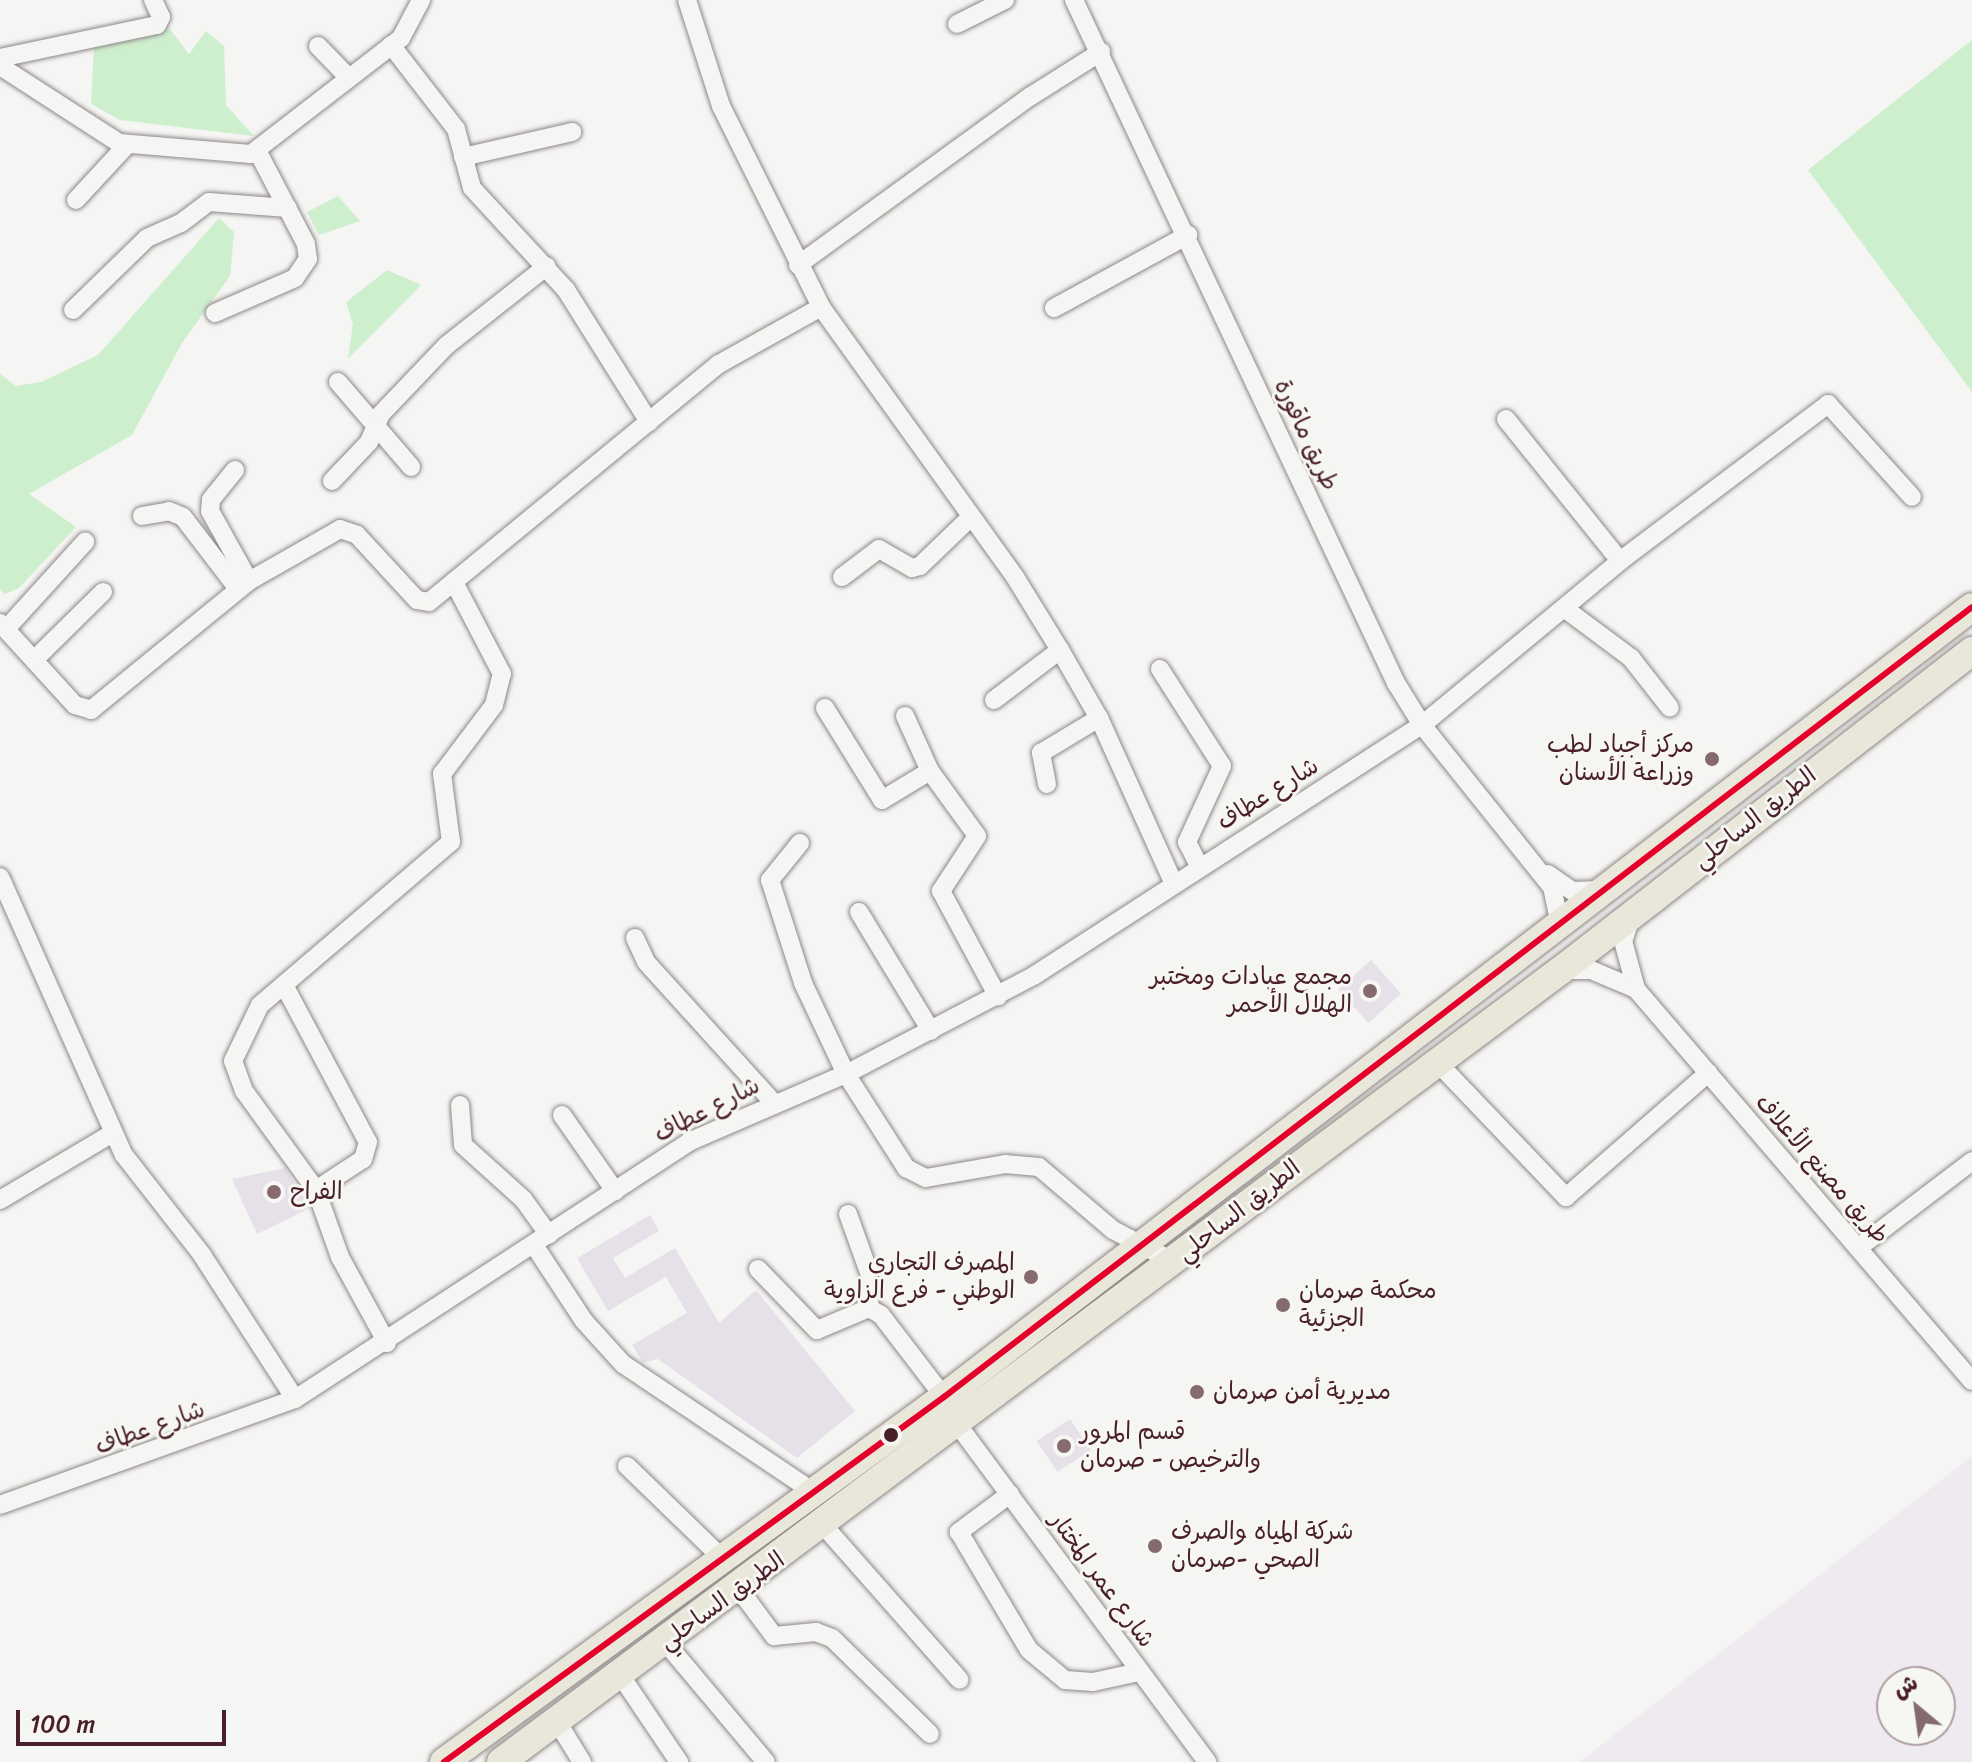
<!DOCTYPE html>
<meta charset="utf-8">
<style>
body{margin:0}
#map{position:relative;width:1972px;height:1762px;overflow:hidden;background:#f5f5f3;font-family:Sriracha,"Playpen Sans Arabic",sans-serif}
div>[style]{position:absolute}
.built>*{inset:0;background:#efeaf0}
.green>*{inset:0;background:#ceefce}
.building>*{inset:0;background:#e6e1e9;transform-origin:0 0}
.roads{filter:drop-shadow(0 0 2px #8f8788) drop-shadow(0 0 2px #8f8788)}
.minor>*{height:18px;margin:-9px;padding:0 9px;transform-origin:9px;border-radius:9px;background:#f5f5f3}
.highway>*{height:28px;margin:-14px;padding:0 14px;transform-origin:14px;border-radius:14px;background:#e9e7da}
.bus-1>*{height:6px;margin:-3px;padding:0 3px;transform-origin:3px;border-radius:3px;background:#e4002b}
.dots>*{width:22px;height:22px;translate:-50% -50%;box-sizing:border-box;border:4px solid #f6f6f2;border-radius:50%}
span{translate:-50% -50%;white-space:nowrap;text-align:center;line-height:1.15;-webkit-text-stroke:6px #f6f6f2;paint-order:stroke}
.street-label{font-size:24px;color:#4a1f2b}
.poi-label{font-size:24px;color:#4a1f2b}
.right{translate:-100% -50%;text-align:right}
.left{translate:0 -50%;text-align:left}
.north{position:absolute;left:1876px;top:1666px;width:80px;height:80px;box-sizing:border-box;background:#f6f6f2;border:2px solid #b1a0a2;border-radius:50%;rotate:331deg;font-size:22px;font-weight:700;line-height:32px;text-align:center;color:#4a1f2b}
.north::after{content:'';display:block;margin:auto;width:28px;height:36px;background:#866a71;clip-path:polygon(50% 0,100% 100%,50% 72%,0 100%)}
.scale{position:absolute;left:16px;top:1710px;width:210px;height:36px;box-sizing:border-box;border:4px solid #4a1f2b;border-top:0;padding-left:10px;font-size:24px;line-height:28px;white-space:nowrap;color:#4a1f2b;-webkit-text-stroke:6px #f6f6f2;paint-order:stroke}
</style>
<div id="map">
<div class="built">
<div style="clip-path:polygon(evenodd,1972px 1456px,1972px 1762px,1580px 1762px,1582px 1760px,1972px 1456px,1892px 1682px,1940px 1682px,1940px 1730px,1892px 1730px,1892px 1682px)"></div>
</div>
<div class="green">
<div style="clip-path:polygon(169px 28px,189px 54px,206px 31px,224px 46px,226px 105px,254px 136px,120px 120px,91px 104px,94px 47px)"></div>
<div style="clip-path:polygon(1972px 40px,1972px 392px,1808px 170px)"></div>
<div style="clip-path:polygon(338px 196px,360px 221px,319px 235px,307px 212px)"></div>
<div style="clip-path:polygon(219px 218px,234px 232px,230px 276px,182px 343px,132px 435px,29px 494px,76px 527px,19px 588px,5px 594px,0 590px,0 374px,16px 386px,41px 382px,98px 355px)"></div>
<div style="clip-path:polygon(387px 270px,421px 285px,348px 359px,353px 324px,346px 302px)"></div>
</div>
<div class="building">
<div style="left:1371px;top:960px;width:45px;height:44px;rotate:48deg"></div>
<div style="clip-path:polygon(285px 1168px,310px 1208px,257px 1234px,232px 1179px)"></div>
<div style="clip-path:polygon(650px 1215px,659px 1231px,613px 1258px,625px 1278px,675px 1248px,719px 1323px,756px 1290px,855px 1411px,797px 1458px,658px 1359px,643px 1363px,632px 1345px,687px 1313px,666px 1277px,608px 1311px,577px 1258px)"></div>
<div style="left:1070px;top:1419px;width:37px;height:40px;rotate:56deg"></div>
</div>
<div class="roads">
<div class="minor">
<div style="left:687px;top:0;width:111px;rotate:72.2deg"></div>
<div style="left:721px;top:106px;width:225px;rotate:63.5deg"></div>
<div style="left:821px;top:307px;width:332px;rotate:54.3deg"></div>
<div style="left:1015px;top:577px;width:86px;rotate:58.3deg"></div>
<div style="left:1060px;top:650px;width:78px;rotate:60.2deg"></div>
<div style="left:1099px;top:718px;width:182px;rotate:65.7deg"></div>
<div style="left:1074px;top:0;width:755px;rotate:64.76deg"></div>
<div style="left:1396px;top:683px;width:49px;rotate:58.2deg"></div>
<div style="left:1422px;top:725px;width:208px;rotate:51.3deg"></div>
<div style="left:1552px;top:887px;width:35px;rotate:78deg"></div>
<div style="left:957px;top:24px;width:54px;rotate:-26.6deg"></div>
<div style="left:391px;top:45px;width:106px;rotate:52.3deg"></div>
<div style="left:456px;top:129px;width:61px;rotate:74.8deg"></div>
<div style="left:472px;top:188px;width:139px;rotate:47.3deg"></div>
<div style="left:566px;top:290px;width:156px;rotate:57.8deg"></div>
<div style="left:318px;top:46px;width:43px;rotate:45.9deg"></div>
<div style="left:0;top:58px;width:160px;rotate:-11.9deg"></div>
<div style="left:157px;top:25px;width:9px;rotate:-63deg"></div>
<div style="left:161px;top:17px;width:19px;rotate:-115deg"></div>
<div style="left:0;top:66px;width:142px;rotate:32.9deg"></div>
<div style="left:119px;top:143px;width:132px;rotate:4.8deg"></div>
<div style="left:251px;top:154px;width:190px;rotate:-37.7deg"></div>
<div style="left:401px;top:38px;width:43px;rotate:-62.2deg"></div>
<div style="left:463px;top:157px;width:112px;rotate:-12.9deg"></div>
<div style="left:76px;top:200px;width:75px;rotate:-47.2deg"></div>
<div style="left:798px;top:265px;width:288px;rotate:-36deg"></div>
<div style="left:1031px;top:96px;width:83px;rotate:-32.2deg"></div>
<div style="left:1054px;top:308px;width:153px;rotate:-28.6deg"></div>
<div style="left:73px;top:310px;width:103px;rotate:-44.2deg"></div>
<div style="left:147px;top:238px;width:37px;rotate:-24deg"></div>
<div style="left:181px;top:223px;width:35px;rotate:-37deg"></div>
<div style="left:209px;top:202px;width:79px;rotate:4.3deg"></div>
<div style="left:215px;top:313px;width:87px;rotate:-23.6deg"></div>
<div style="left:295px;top:278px;width:23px;rotate:-56deg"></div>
<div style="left:308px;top:259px;width:15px;rotate:-98deg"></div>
<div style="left:306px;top:244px;width:104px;rotate:-117.6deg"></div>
<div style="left:338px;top:382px;width:112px;rotate:49.3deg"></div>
<div style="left:1506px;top:419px;width:182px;rotate:51.2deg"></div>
<div style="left:235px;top:470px;width:38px;rotate:129deg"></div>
<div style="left:211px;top:500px;width:11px;rotate:95deg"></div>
<div style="left:210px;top:511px;width:80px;rotate:60.9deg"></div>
<div style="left:332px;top:481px;width:54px;rotate:-46.5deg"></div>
<div style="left:369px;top:442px;width:30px;rotate:-67deg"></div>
<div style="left:381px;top:414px;width:95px;rotate:-46.3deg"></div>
<div style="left:447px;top:345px;width:127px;rotate:-38.3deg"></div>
<div style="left:142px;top:516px;width:27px;rotate:-10deg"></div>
<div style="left:169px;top:511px;width:15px;rotate:23deg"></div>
<div style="left:183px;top:517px;width:91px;rotate:52.6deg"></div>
<div style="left:842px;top:577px;width:46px;rotate:-37.1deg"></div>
<div style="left:879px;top:549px;width:38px;rotate:30deg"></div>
<div style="left:912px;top:568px;width:8px;rotate:-14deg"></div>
<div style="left:920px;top:566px;width:71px;rotate:-43.9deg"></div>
<div style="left:1564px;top:608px;width:84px;rotate:36.7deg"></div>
<div style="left:1631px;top:658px;width:63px;rotate:52deg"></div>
<div style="left:0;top:623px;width:111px;rotate:47.6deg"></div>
<div style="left:75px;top:705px;width:17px;rotate:17deg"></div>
<div style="left:91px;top:710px;width:204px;rotate:-39.2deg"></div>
<div style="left:249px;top:581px;width:105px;rotate:-29.7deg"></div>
<div style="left:340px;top:529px;width:18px;rotate:19deg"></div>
<div style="left:357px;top:535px;width:88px;rotate:47.3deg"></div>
<div style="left:417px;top:600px;width:12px;rotate:9deg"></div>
<div style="left:429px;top:602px;width:375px;rotate:-39.4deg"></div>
<div style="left:719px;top:364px;width:117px;rotate:-29.2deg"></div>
<div style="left:6px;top:629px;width:118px;rotate:-47.8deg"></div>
<div style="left:34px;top:660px;width:97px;rotate:-44.6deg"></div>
<div style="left:1160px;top:669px;width:115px;rotate:57.4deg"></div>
<div style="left:1222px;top:766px;width:84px;rotate:114.7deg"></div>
<div style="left:1187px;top:842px;width:27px;rotate:63deg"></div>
<div style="left:994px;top:700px;width:83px;rotate:-37.1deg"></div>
<div style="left:825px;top:708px;width:108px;rotate:58.2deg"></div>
<div style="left:882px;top:800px;width:56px;rotate:-31.1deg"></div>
<div style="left:905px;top:716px;width:60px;rotate:65.6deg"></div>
<div style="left:930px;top:771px;width:80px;rotate:54.1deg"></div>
<div style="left:977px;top:836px;width:66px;rotate:123.2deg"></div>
<div style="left:941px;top:891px;width:120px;rotate:61.7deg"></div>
<div style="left:1047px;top:784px;width:32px;rotate:-101deg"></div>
<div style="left:1041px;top:753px;width:68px;rotate:-31.1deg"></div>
<div style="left:800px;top:843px;width:48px;rotate:129deg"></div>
<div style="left:770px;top:880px;width:108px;rotate:72.2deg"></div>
<div style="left:803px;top:983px;width:101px;rotate:64.7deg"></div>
<div style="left:846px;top:1074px;width:112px;rotate:57.4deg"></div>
<div style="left:906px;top:1168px;width:22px;rotate:27deg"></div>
<div style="left:926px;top:1178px;width:80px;rotate:-10deg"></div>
<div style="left:1005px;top:1164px;width:34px;rotate:5deg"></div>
<div style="left:1039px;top:1167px;width:97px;rotate:40.4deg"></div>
<div style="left:1113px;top:1230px;width:69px;rotate:27.7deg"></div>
<div style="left:1548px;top:874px;width:29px;rotate:35deg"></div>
<div style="left:1572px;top:891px;width:28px;rotate:-2deg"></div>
<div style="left:0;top:877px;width:304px;rotate:66deg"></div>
<div style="left:124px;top:1155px;width:127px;rotate:52deg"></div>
<div style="left:202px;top:1255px;width:171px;rotate:57.1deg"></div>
<div style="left:859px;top:912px;width:139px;rotate:58.8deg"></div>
<div style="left:1631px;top:917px;width:25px;rotate:108deg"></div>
<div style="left:1623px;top:941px;width:50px;rotate:74.8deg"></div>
<div style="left:1636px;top:989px;width:516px;rotate:49.4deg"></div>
<div style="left:635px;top:938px;width:26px;rotate:65deg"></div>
<div style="left:646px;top:962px;width:189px;rotate:47.8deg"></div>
<div style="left:1563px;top:970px;width:28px"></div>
<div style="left:1591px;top:970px;width:49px;rotate:22.9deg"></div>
<div style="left:284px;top:985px;width:178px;rotate:61.9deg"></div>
<div style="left:368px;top:1142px;width:18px;rotate:106deg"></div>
<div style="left:363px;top:1159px;width:56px;rotate:146.6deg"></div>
<div style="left:1437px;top:1062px;width:187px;rotate:46.3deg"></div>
<div style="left:1566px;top:1197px;width:189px;rotate:-41.1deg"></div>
<div style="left:460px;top:1105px;width:40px;rotate:85.7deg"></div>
<div style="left:463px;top:1145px;width:81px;rotate:42deg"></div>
<div style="left:523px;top:1199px;width:44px;rotate:54.2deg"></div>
<div style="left:562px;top:1115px;width:93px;rotate:55.1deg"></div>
<div style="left:0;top:1200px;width:131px;rotate:-30.7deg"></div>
<div style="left:848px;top:1214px;width:68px;rotate:70.2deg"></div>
<div style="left:871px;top:1278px;width:30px;rotate:94deg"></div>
<div style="left:534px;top:1245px;width:91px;rotate:56.7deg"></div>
<div style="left:584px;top:1321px;width:58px;rotate:47.8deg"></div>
<div style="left:623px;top:1364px;width:231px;rotate:33.9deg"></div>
<div style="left:1858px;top:1248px;width:143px;rotate:-37.3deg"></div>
<div style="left:758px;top:1269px;width:85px;rotate:46deg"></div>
<div style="left:817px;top:1330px;width:56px;rotate:-22.9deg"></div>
<div style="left:869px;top:1308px;width:14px;rotate:30deg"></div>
<div style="left:881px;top:1315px;width:103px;rotate:52.5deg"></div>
<div style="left:387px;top:1343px;width:98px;rotate:-118.7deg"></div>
<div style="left:340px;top:1257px;width:71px;rotate:-109.7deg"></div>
<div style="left:316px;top:1190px;width:122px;rotate:-126deg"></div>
<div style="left:244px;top:1091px;width:32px;rotate:-110deg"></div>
<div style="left:233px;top:1061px;width:62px;rotate:-64.3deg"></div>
<div style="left:260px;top:1005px;width:251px;rotate:-40.5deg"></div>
<div style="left:451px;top:842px;width:69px;rotate:-97.5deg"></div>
<div style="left:442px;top:774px;width:86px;rotate:-53deg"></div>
<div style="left:494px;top:705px;width:32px;rotate:-76deg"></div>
<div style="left:502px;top:674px;width:104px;rotate:-117.6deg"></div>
<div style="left:958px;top:1425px;width:419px;rotate:53.5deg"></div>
<div style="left:627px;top:1466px;width:136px;rotate:44.1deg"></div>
<div style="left:1010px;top:1494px;width:64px;rotate:143.3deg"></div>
<div style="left:959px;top:1532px;width:137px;rotate:59.3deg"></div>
<div style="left:1029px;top:1650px;width:47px;rotate:39.8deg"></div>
<div style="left:1065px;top:1680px;width:28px;rotate:4deg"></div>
<div style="left:1093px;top:1682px;width:47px;rotate:-12.3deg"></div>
<div style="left:0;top:1505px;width:313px;rotate:-19.8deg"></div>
<div style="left:295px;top:1399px;width:473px;rotate:-33.1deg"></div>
<div style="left:691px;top:1141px;width:169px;rotate:-23.4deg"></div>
<div style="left:846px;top:1074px;width:213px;rotate:-27.6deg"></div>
<div style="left:1035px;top:975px;width:461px;rotate:-32.9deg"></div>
<div style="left:1422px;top:725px;width:257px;rotate:-39.6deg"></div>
<div style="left:1620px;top:561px;width:261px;rotate:-37deg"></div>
<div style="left:1828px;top:404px;width:125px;rotate:47.9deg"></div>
<div style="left:824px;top:1526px;width:205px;rotate:48.6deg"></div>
<div style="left:739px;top:1589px;width:59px;rotate:53.3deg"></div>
<div style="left:774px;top:1636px;width:42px;rotate:-5.4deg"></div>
<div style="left:816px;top:1632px;width:17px;rotate:21deg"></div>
<div style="left:832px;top:1638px;width:137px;rotate:44.4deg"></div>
<div style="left:666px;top:1643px;width:155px;rotate:50deg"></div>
<div style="left:621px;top:1676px;width:104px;rotate:56deg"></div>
<div style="left:558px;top:1723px;width:46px;rotate:58.4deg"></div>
</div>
<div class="highway">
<div style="left:444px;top:1762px;width:619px;rotate:-36.13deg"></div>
<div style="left:944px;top:1397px;width:1296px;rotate:-37.54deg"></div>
<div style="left:501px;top:1762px;width:1322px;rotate:-36.76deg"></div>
<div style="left:1560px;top:971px;width:522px;rotate:-37.84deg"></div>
</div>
</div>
<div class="bus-1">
<div style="left:444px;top:1762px;width:619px;rotate:-36.13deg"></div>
<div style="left:944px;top:1397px;width:1296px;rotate:-37.54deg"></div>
</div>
<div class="dots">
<div style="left:1712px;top:759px;background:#866a71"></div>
<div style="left:1370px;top:991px;background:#866a71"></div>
<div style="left:274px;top:1192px;background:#866a71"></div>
<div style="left:1031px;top:1277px;background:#866a71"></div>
<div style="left:1283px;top:1305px;background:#866a71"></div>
<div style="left:1197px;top:1392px;background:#866a71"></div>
<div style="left:891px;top:1435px;background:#4a1f2b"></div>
<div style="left:1064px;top:1446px;background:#866a71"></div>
<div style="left:1155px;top:1546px;background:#866a71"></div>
</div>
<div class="street-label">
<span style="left:1306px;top:435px;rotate:65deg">طريق ماقورة</span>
<span style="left:1268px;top:794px;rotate:-32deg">شارع عطاف</span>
<span style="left:1755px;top:818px;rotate:-38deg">الطريق الساحلي</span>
<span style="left:707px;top:1110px;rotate:-27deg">شارع عطاف</span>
<span style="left:1822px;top:1169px;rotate:49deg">طريق مصنع الأعلاف</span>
<span style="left:1239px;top:1211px;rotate:-38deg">الطريق الساحلي</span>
<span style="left:150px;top:1428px;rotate:-20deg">شارع عطاف</span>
<span style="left:1102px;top:1580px;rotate:54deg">شارع عمر المختار</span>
<span style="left:722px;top:1601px;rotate:-36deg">الطريق الساحلي</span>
</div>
<div class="poi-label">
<span class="right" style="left:1694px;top:759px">مركز أجياد لطب<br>وزراعة الأسنان</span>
<span class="right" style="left:1352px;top:991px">مجمع عيادات ومختبر<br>الهلال الأحمر</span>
<span class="left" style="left:290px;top:1192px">الفراح</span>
<span class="right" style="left:1015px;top:1277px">المصرف التجاري<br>الوطني - فرع الزاوية</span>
<span class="left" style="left:1299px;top:1305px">محكمة صرمان<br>الجزئية</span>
<span class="left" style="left:1213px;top:1392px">مديرية أمن صرمان</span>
<span class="left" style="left:1080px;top:1446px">قسم المرور<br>والترخيص - صرمان</span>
<span class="left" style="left:1171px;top:1546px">شركة المياه والصرف<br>الصحي -صرمان</span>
</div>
<div class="north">ش</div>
<div class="scale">100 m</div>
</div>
